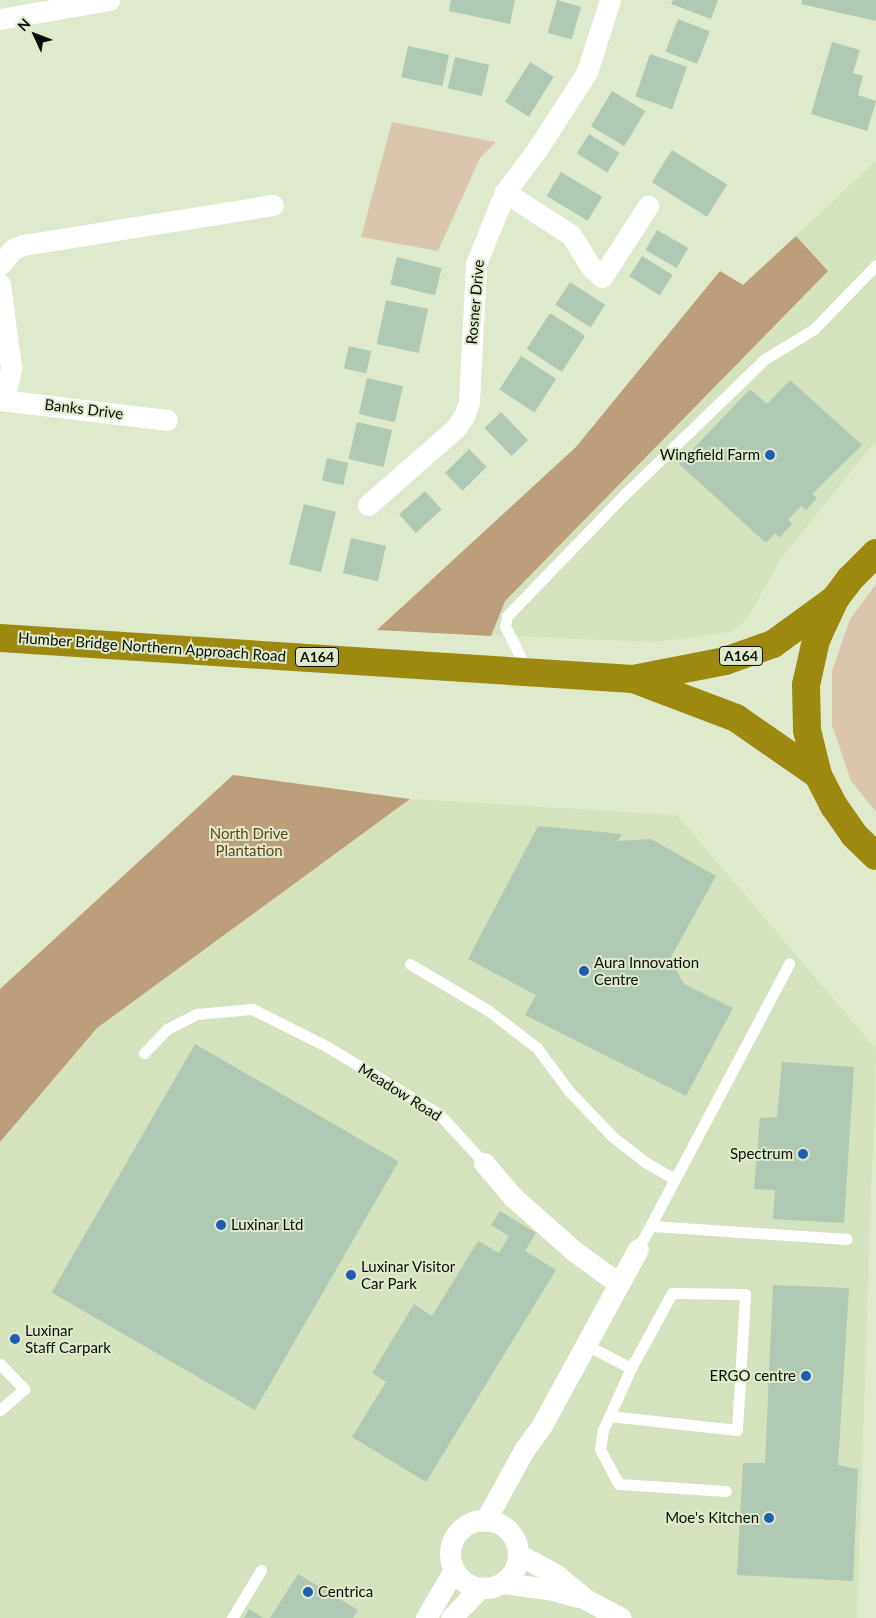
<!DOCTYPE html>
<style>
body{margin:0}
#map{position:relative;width:876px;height:1618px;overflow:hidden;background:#dfeacd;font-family:Lato,sans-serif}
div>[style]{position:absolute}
.built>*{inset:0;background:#d4e2be}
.green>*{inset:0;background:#dac6ae}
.forest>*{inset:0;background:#bd9e7a}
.building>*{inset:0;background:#afc9b4;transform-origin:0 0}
.lane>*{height:11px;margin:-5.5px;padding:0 5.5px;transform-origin:5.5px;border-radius:5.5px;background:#fff}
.street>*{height:21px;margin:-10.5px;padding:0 10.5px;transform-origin:10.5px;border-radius:10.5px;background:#fff}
.street>.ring{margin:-10.5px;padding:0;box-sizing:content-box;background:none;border:21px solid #fff;border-radius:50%}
.highway>*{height:28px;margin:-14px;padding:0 14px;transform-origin:14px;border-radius:14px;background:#9d8810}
.dots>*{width:14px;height:14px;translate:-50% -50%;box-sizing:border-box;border:2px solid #dfeacd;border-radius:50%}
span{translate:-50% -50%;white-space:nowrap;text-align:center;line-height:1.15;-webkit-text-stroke:4px #dfeacd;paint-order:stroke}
.shield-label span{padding:1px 4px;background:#dfeacd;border:1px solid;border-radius:4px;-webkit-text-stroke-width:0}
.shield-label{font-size:14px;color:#0a0d05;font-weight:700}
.street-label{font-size:15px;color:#0a0d05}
.poi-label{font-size:15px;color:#0a0d05}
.right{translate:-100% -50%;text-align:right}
.left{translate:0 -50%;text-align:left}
.park-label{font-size:15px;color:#644419}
.north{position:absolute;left:10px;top:10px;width:50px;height:50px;-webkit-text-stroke:4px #dfeacd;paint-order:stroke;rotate:313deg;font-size:14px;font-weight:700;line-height:20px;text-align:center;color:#0a0d05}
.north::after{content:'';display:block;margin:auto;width:18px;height:22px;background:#0a0d05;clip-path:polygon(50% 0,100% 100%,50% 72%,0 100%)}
</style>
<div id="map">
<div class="built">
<div style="clip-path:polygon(876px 161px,876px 440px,781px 559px,747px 619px,731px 632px,655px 642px,377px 630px,576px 447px,720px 271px,743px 285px)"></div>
<div style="clip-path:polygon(410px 799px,677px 815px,876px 1049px,857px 1618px,0 1618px,0 1142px,97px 1028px)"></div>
</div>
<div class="green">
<div style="clip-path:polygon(392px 122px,496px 142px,480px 158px,438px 251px,361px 237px)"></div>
<div style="clip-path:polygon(876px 584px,876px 812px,851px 781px,832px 725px,832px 671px,850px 619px)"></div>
</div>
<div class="forest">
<div style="clip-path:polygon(796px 236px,828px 271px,505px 601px,491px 636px,377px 630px,576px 447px,720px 271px,743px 285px)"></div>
<div style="clip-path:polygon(233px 775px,410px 799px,97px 1028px,0 1142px,0 989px)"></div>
</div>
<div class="building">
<div style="clip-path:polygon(451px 0,515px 0,510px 24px,449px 11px)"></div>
<div style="left:557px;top:0;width:25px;height:34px;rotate:16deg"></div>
<div style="clip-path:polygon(673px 0,718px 0,711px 19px,671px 4px)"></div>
<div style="clip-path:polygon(802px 0,876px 0,876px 21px,801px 4px)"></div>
<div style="left:678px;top:19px;width:34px;height:35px;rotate:21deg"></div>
<div style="clip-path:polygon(832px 42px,860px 50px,853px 73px,863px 76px,858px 95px,876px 101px,867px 131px,811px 114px)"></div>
<div style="left:408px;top:46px;width:42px;height:32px;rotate:12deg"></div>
<div style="left:650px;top:54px;width:39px;height:45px;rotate:19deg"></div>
<div style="left:455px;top:57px;width:35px;height:32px;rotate:13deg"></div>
<div style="left:530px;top:62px;width:28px;height:47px;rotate:32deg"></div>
<div style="left:612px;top:91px;width:39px;height:41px;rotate:31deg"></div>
<div style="left:589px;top:134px;width:36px;height:23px;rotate:32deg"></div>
<div style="left:672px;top:150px;width:65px;height:38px;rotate:32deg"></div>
<div style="left:561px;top:172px;width:48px;height:28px;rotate:31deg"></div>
<div style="left:657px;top:230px;width:36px;height:23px;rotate:30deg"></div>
<div style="left:642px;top:256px;width:36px;height:24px;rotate:32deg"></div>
<div style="left:397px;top:257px;width:46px;height:28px;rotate:14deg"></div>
<div style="left:570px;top:282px;width:42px;height:27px;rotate:33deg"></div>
<div style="left:386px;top:300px;width:43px;height:45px;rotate:12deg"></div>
<div style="left:550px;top:313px;width:42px;height:43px;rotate:33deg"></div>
<div style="left:349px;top:346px;width:23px;height:23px;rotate:13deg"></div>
<div style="left:521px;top:356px;width:42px;height:40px;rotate:33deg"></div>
<div style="left:367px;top:378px;width:37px;height:37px;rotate:13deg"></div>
<div style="clip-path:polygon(790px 380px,862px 445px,812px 494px,817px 498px,806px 510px,801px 506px,788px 520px,792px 524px,779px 538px,775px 533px,766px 543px,679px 464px,750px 389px,767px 404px)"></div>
<div style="left:501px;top:412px;width:39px;height:23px;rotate:46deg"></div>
<div style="left:357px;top:422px;width:36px;height:38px;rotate:13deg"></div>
<div style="left:469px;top:449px;width:25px;height:34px;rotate:45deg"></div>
<div style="left:327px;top:458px;width:22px;height:23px;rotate:13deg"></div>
<div style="left:425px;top:491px;width:25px;height:35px;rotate:48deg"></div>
<div style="left:304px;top:504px;width:33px;height:62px;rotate:14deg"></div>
<div style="left:351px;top:538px;width:36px;height:36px;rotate:13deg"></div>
<div style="clip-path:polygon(538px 826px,622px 834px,618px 841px,651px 839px,716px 876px,670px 959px,684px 984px,733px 1008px,686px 1096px,525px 1015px,536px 995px,468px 959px)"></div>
<div style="left:195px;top:1044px;width:235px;height:287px;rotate:30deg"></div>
<div style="clip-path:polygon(782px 1062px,854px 1067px,844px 1223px,773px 1219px,775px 1190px,754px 1189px,760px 1118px,777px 1117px)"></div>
<div style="clip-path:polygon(500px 1211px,536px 1233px,525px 1251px,556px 1270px,426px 1482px,352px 1437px,386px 1382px,372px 1373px,414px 1304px,432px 1316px,478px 1241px,499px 1253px,509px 1236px,491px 1225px)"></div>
<div style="clip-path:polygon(773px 1285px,849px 1288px,838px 1465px,858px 1469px,853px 1581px,737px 1575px,743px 1463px,765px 1463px)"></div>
<div style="clip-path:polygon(298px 1574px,358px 1610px,353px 1618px,270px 1618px)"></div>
<div style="clip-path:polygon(249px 1609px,263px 1618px,244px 1618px)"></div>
</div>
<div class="lane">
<div style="left:527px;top:670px;width:49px;rotate:-116.6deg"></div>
<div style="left:505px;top:626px;width:10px;rotate:-79deg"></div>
<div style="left:507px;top:616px;width:170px;rotate:-46deg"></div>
<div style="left:625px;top:494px;width:194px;rotate:-44deg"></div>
<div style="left:765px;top:359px;width:57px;rotate:-31.5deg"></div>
<div style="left:814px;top:329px;width:89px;rotate:-45.9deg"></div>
<div style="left:410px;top:964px;width:92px;rotate:30.7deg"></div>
<div style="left:489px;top:1011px;width:61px;rotate:37.6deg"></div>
<div style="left:537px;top:1048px;width:54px;rotate:53.3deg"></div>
<div style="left:569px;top:1091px;width:64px;rotate:46.3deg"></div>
<div style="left:613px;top:1137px;width:41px;rotate:38deg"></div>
<div style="left:645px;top:1162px;width:34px;rotate:30deg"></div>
<div style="left:144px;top:1053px;width:33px;rotate:-46deg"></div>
<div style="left:167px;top:1029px;width:34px;rotate:-27deg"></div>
<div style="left:197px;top:1014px;width:55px;rotate:-5.2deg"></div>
<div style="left:252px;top:1009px;width:83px;rotate:26.6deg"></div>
<div style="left:326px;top:1046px;width:132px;rotate:31deg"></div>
<div style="left:439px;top:1114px;width:67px;rotate:47.4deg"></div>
<div style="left:652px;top:1226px;width:195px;rotate:3.8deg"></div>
<div style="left:638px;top:1249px;width:323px;rotate:-62.1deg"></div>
<div style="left:586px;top:1345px;width:51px;rotate:27.1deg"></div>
<div style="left:631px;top:1368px;width:68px;rotate:114.3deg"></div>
<div style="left:603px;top:1430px;width:19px;rotate:99deg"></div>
<div style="left:600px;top:1449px;width:40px;rotate:62deg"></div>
<div style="left:619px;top:1484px;width:107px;rotate:3.7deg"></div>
<div style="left:0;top:1364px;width:35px;rotate:46deg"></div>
<div style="left:24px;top:1389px;width:32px;rotate:139deg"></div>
<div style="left:609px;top:1416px;width:129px;rotate:6.2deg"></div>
<div style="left:737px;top:1430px;width:136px;rotate:-86.6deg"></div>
<div style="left:745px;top:1294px;width:73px;rotate:-179.2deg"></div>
<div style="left:672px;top:1293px;width:85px;rotate:118.7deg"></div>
<div style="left:232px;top:1618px;width:56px;rotate:-58.9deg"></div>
</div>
<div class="street">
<div style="left:0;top:19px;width:111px;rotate:-9.9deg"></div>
<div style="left:505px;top:192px;width:79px;rotate:33.1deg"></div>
<div style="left:571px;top:235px;width:39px;rotate:58deg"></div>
<div style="left:592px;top:268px;width:13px;rotate:42deg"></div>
<div style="left:602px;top:277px;width:85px;rotate:-57.1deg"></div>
<div style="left:0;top:265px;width:21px;rotate:-51deg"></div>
<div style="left:13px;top:249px;width:11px;rotate:-22deg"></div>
<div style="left:23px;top:245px;width:253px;rotate:-9.1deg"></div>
<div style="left:0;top:284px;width:85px;rotate:82.5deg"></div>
<div style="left:11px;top:368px;width:33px;rotate:102deg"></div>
<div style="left:0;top:400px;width:168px;rotate:6.8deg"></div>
<div style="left:368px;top:505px;width:117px;rotate:-41.2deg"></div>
<div style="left:456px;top:428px;width:14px;rotate:-56deg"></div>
<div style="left:464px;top:416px;width:15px;rotate:-70deg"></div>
<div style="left:469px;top:402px;width:138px;rotate:-87.1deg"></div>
<div style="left:476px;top:264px;width:78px;rotate:-68.1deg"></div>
<div style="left:505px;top:192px;width:55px;rotate:-53.1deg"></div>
<div style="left:538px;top:148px;width:90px;rotate:-57.2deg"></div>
<div style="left:587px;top:72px;width:76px;rotate:-72.3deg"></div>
<div style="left:484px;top:1163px;width:45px;rotate:49.5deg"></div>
<div style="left:513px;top:1197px;width:81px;rotate:41.5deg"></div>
<div style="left:574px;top:1251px;width:54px;rotate:36deg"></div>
<div class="ring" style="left:450px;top:1520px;width:47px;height:47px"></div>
<div style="left:485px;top:1521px;width:81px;rotate:-61.2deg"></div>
<div style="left:524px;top:1450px;width:31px;rotate:-54deg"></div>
<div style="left:542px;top:1425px;width:200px;rotate:-61.4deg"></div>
<div style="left:518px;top:1554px;width:42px;rotate:28.4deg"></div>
<div style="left:555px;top:1574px;width:41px;rotate:39.1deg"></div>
<div style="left:587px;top:1600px;width:38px;rotate:28deg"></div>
<div style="left:502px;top:1583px;width:47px;rotate:7.3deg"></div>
<div style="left:549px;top:1589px;width:30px;rotate:15deg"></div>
<div style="left:426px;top:1618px;width:56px;rotate:-59.7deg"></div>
<div style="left:451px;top:1618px;width:42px;rotate:-46deg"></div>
</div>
<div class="highway">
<div style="left:876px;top:553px;width:37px;rotate:135deg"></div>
<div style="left:850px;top:579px;width:25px;rotate:127deg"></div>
<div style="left:835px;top:599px;width:45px;rotate:114.9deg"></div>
<div style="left:816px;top:640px;width:46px;rotate:102.5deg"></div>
<div style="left:806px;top:685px;width:45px;rotate:88.7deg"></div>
<div style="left:807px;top:730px;width:46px;rotate:76.3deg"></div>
<div style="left:818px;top:775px;width:35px;rotate:63deg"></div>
<div style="left:834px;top:806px;width:35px;rotate:55deg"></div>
<div style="left:854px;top:835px;width:30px;rotate:44deg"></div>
<div style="left:0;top:638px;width:634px;rotate:3.71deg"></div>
<div style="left:633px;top:679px;width:94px;rotate:-11.1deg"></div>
<div style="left:725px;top:661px;width:51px;rotate:-19.5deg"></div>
<div style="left:773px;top:644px;width:77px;rotate:-36deg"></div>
<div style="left:633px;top:679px;width:110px;rotate:20.7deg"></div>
<div style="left:736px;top:718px;width:100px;rotate:34.8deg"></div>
</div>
<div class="dots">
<div style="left:770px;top:455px;background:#215dae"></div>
<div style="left:584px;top:971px;background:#215dae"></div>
<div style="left:803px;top:1154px;background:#215dae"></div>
<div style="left:221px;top:1225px;background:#215dae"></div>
<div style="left:351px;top:1275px;background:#215dae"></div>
<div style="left:15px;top:1339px;background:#215dae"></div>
<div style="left:806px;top:1376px;background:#215dae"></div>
<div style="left:769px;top:1518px;background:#215dae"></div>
<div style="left:308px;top:1592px;background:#215dae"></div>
</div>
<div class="shield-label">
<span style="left:741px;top:656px">A164</span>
<span style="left:317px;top:657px">A164</span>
</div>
<div class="street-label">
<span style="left:475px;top:302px;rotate:-85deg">Rosner Drive</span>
<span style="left:84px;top:409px;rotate:7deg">Banks Drive</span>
<span style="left:152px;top:647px;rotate:4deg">Humber Bridge Northern Approach Road</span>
<span style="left:400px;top:1092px;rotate:32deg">Meadow Road</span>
</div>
<div class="poi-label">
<span class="right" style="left:760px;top:455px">Wingfield Farm</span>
<span class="left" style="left:594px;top:971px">Aura Innovation<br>Centre</span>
<span class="right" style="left:793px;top:1154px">Spectrum</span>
<span class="left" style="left:231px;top:1225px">Luxinar Ltd</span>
<span class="left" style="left:361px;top:1275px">Luxinar Visitor<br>Car Park</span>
<span class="left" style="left:25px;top:1339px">Luxinar<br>Staff Carpark</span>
<span class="right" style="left:796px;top:1376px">ERGO centre</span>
<span class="right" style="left:759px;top:1518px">Moe's Kitchen</span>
<span class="left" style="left:318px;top:1592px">Centrica</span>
</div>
<div class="park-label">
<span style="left:249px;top:842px">North Drive<br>Plantation</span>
</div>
<div class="north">N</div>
</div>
